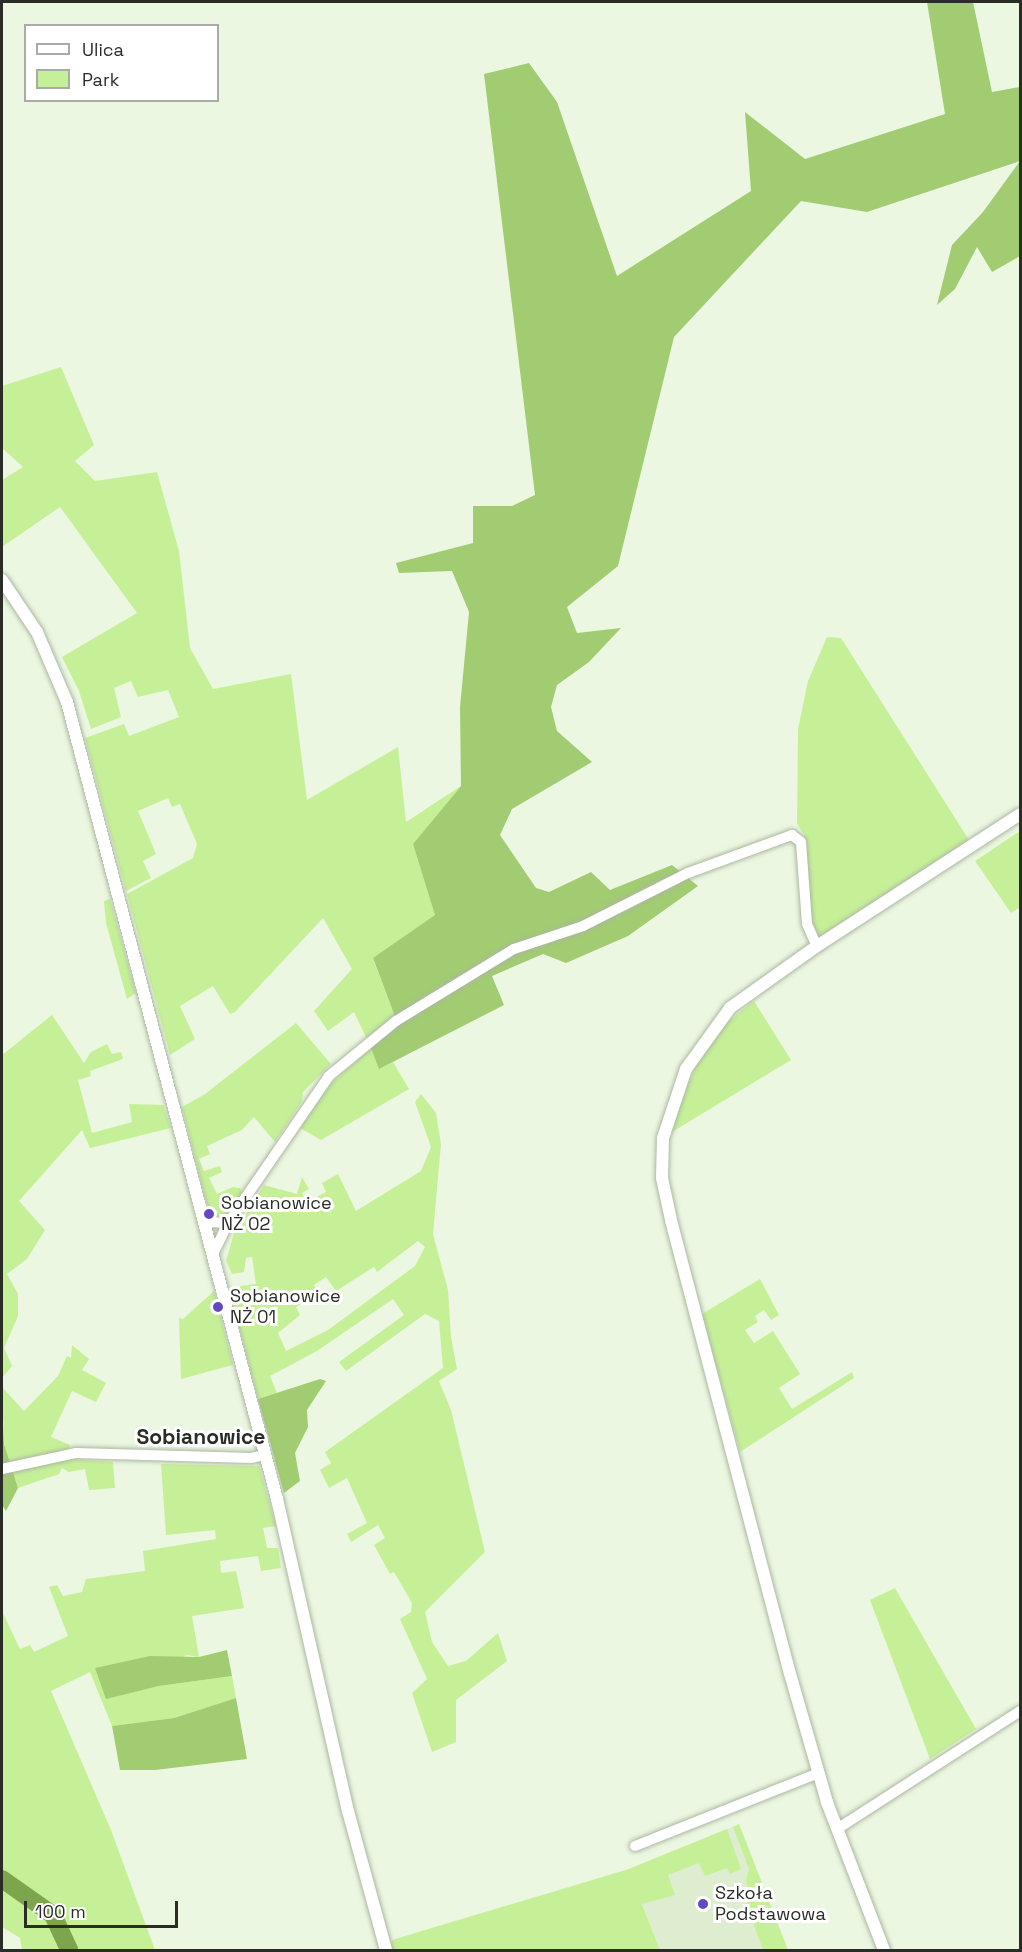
<!DOCTYPE html>
<meta charset="utf-8">
<style>
body{margin:0}
#map{position:relative;width:1022px;height:1952px;overflow:hidden;background:#ebf7e0;font-family:"Space Grotesk",sans-serif}
div>[style]{position:absolute}
.built>*{inset:0;background:#deedd0}
.green>*{inset:0;background:#c6f098}
.forest>*{inset:0;background:#a2cc71}
.river>*{height:18px;margin:-9px;padding:0 9px;transform-origin:9px;border-radius:9px;background:#7da54b}
.roads{filter:drop-shadow(0 0 2px #acb7a2) drop-shadow(0 0 2px #acb7a2)}
.minor>*{height:10px;margin:-5px;padding:0 5px;transform-origin:5px;border-radius:5px;background:#fff}
.tertiary>*{height:12px;margin:-6px;padding:0 6px;transform-origin:6px;border-radius:6px;background:#fff}
.dots>*{width:16px;height:16px;translate:-50% -50%;box-sizing:border-box;border:3px solid #fff;border-radius:50%}
span{translate:-50% -50%;white-space:nowrap;text-align:center;line-height:1.15;-webkit-text-stroke:6px #fff;paint-order:stroke}
.poi-label{font-size:18px;color:#292d25}
.left{translate:0 -50%;text-align:left}
.quarter-label{font-size:21px;color:#292d25;font-weight:700}
.frame{position:absolute;inset:0;border:3px solid #292d25;pointer-events:none}
.legend{position:absolute;left:24px;top:24px;width:195px;height:78px;box-sizing:border-box;background:#fff;border:2px solid #a9aba8;margin:0;padding:8px 10px;list-style:none;font-size:18px;color:#292d25}
.legend li{display:flex;align-items:center;gap:12px;height:30px}
.legend b{width:30px;border:2px solid #a9aba8}
.scale{position:absolute;left:24px;top:1901px;width:154px;height:27px;box-sizing:border-box;border:3px solid #292d25;border-top:0;padding-left:8px;font-size:18px;line-height:21px;white-space:nowrap;color:#292d25;-webkit-text-stroke:4px #fff;paint-order:stroke}
</style>
<div id="map">
<div class="built">
<div style="clip-path:polygon(739px 1824px,788px 1950px,660px 1950px,629px 1869px)"></div>
</div>
<div class="green">
<div style="clip-path:polygon(61px 367px,94px 445px,75px 461px,95px 481px,157px 472px,179px 551px,190px 648px,213px 689px,291px 674px,307px 800px,398px 747px,406px 822px,461px 786px,413px 844px,436px 915px,373px 959px,394px 1014px,379px 1069px,393px 1062px,409px 1089px,321px 1140px,300px 1128px,328px 1086px,371px 1048px,354px 1012px,328px 1031px,314px 1011px,352px 969px,323px 918px,235px 1012px,230px 1014px,213px 986px,180px 1006px,195px 1039px,170px 1055px,127px 894px,193px 858px,197px 844px,180px 804px,172px 807px,168px 798px,138px 811px,156px 854px,143px 861px,151px 878px,126px 891px,85px 738px,124px 724px,129px 736px,179px 717px,168px 690px,138px 697px,131px 681px,114px 688px,121px 717px,91px 729px,79px 691px,62px 657px,137px 613px,60px 507px,2px 547px,2px 480px,23px 467px,2px 448px,2px 386px)"></div>
<div style="clip-path:polygon(827px 637px,841px 638px,969px 840px,816px 939px,810px 922px,804px 834px,797px 824px,798px 729px,808px 681px)"></div>
<div style="clip-path:polygon(1020px 831px,1020px 907px,1011px 913px,975px 861px)"></div>
<div style="clip-path:polygon(110px 899px,136px 993px,127px 999px,106px 923px,104px 901px)"></div>
<div style="clip-path:polygon(754px 1001px,791px 1060px,672px 1132px,682px 1097px,706px 1046px,721px 1027px)"></div>
<div style="clip-path:polygon(52px 1015px,84px 1063px,91px 1052px,107px 1044px,112px 1054px,121px 1052px,123px 1059px,90px 1071px,91px 1076px,78px 1080px,92px 1133px,132px 1122px,129px 1104px,163px 1105px,171px 1128px,90px 1148px,82px 1130px,19px 1201px,45px 1230px,27px 1259px,7px 1274px,18px 1294px,18px 1316px,4px 1348px,12px 1366px,2px 1378px,2px 1055px)"></div>
<div style="clip-path:polygon(296px 1023px,331px 1064px,303px 1092px,302px 1101px,275px 1142px,254px 1117px,242px 1130px,207px 1146px,210px 1154px,199px 1159px,204px 1171px,220px 1166px,222px 1172px,209px 1178px,217px 1194px,233px 1187px,240px 1188px,244px 1195px,224px 1220px,215px 1219px,210px 1215px,182px 1107px,205px 1094px)"></div>
<div style="clip-path:polygon(evenodd,421px 1094px,436px 1113px,441px 1144px,433px 1234px,448px 1290px,451px 1337px,457px 1369px,439px 1381px,451px 1410px,485px 1552px,425px 1612px,432px 1642px,448px 1666px,466px 1661px,498px 1633px,507px 1661px,456px 1700px,456px 1742px,432px 1752px,412px 1693px,427px 1679px,400px 1619px,411px 1612px,412px 1603px,394px 1572px,390px 1574px,374px 1545px,385px 1538px,378px 1525px,351px 1542px,347px 1534px,367px 1523px,347px 1478px,329px 1488px,320px 1470px,331px 1463px,325px 1452px,443px 1368px,439px 1321px,425px 1314px,346px 1371px,339px 1362px,404px 1315px,393px 1299px,317px 1351px,270px 1376px,277px 1393px,258px 1399px,234px 1307px,240px 1286px,256px 1284px,252px 1257px,246px 1258px,244px 1272px,232px 1274px,226px 1261px,234px 1233px,264px 1185px,297px 1194px,302px 1177px,309px 1189px,302px 1193px,307px 1202px,326px 1192px,322px 1183px,338px 1174px,356px 1211px,421px 1171px,431px 1147px,415px 1102px,421px 1094px,418px 1241px,425px 1247px,415px 1266px,328px 1330px,286px 1351px,278px 1333px,300px 1315px,296px 1307px,313px 1298px,317px 1306px,324px 1300px,314px 1285px,326px 1277px,336px 1291px,374px 1267px,377px 1272px,418px 1241px)"></div>
<div style="clip-path:polygon(760px 1279px,779px 1315px,771px 1320px,764px 1310px,755px 1316px,758px 1322px,745px 1330px,754px 1343px,773px 1331px,800px 1374px,779px 1388px,792px 1409px,852px 1372px,854px 1378px,740px 1452px,702px 1314px)"></div>
<div style="clip-path:polygon(214px 1291px,233px 1365px,181px 1379px,179px 1318px,183px 1319px)"></div>
<div style="clip-path:polygon(72px 1345px,89px 1359px,82px 1370px,106px 1383px,96px 1402px,72px 1391px,51px 1437px,70px 1445px,65px 1459px,113px 1462px,115px 1488px,89px 1490px,85px 1469px,69px 1472px,62px 1468px,59px 1474px,18px 1488px,4px 1444px,2px 1387px,24px 1411px,58px 1376px,67px 1356px,71px 1358px)"></div>
<div style="clip-path:polygon(161px 1464px,259px 1466px,276px 1526px,263px 1528px,267px 1548px,278px 1548px,281px 1568px,261px 1571px,258px 1556px,220px 1561px,221px 1573px,236px 1571px,244px 1608px,192px 1616px,199px 1657px,187px 1655px,106px 1698px,159px 1686px,232px 1676px,236px 1698px,174px 1718px,112px 1726px,90px 1672px,51px 1691px,111px 1830px,155px 1950px,22px 1950px,20px 1938px,2px 1927px,2px 1611px,20px 1649px,30px 1645px,34px 1652px,68px 1636px,49px 1587px,57px 1585px,63px 1596px,82px 1592px,86px 1579px,145px 1571px,143px 1551px,216px 1539px,215px 1530px,166px 1535px)"></div>
<div style="clip-path:polygon(895px 1588px,976px 1729px,930px 1759px,870px 1600px)"></div>
<div style="clip-path:polygon(739px 1824px,788px 1950px,763px 1950px,746px 1903px,752px 1900px,746px 1881px,749px 1869px,733px 1827px)"></div>
<div style="clip-path:polygon(727px 1829px,741px 1869px,730px 1874px,727px 1868px,705px 1876px,699px 1863px,668px 1875px,675px 1895px,642px 1904px,660px 1950px,391px 1950px,389px 1943px,395px 1939px,629px 1869px)"></div>
</div>
<div class="forest">
<div style="clip-path:polygon(927px 2px,973px 2px,992px 92px,1020px 87px,1020px 256px,992px 272px,977px 247px,955px 289px,937px 305px,952px 245px,983px 212px,1020px 161px,867px 212px,801px 201px,674px 337px,618px 566px,567px 607px,577px 633px,621px 628px,589px 662px,557px 685px,551px 707px,557px 731px,592px 762px,512px 809px,500px 835px,536px 888px,549px 892px,591px 872px,610px 890px,672px 865px,698px 886px,628px 936px,566px 963px,543px 954px,492px 976px,504px 1005px,379px 1069px,371px 1048px,394px 1014px,373px 958px,435px 915px,413px 844px,461px 786px,460px 707px,469px 612px,452px 571px,399px 573px,396px 563px,473px 543px,473px 506px,512px 506px,535px 495px,484px 74px,529px 63px,557px 102px,617px 276px,751px 191px,745px 112px,805px 159px,945px 114px)"></div>
<div style="clip-path:polygon(320px 1379px,326px 1381px,307px 1410px,308px 1427px,295px 1453px,300px 1481px,284px 1493px,258px 1399px)"></div>
<div style="clip-path:polygon(2px 1407px,4px 1444px,18px 1488px,6px 1511px,2px 1505px)"></div>
<div style="clip-path:polygon(227px 1650px,232px 1676px,159px 1686px,106px 1699px,95px 1668px,150px 1656px,199px 1657px)"></div>
<div style="clip-path:polygon(236px 1698px,247px 1759px,155px 1770px,120px 1770px,112px 1726px,174px 1718px)"></div>
</div>
<div class="river">
<div style="left:2px;top:1879px;width:62px;rotate:35.2deg"></div>
<div style="left:53px;top:1915px;width:38px;rotate:65deg"></div>
</div>
<div class="roads">
<div class="minor">
<div style="left:205px;top:1222px;width:23px;rotate:2deg"></div>
<div style="left:213px;top:1254px;width:34px;rotate:-64deg"></div>
<div style="left:228px;top:1223px;width:178px;rotate:-55.5deg"></div>
<div style="left:329px;top:1076px;width:87px;rotate:-39.4deg"></div>
<div style="left:396px;top:1021px;width:138px;rotate:-31.4deg"></div>
<div style="left:514px;top:949px;width:73px;rotate:-18.4deg"></div>
<div style="left:583px;top:926px;width:118px;rotate:-26.8deg"></div>
<div style="left:688px;top:873px;width:111px;rotate:-20.1deg"></div>
<div style="left:792px;top:835px;width:11px;rotate:38deg"></div>
<div style="left:801px;top:842px;width:82px;rotate:85.8deg"></div>
<div style="left:807px;top:924px;width:24px;rotate:66deg"></div>
<div style="left:2px;top:1469px;width:76px;rotate:-12.2deg"></div>
<div style="left:76px;top:1453px;width:175px;rotate:1.6deg"></div>
<div style="left:251px;top:1458px;width:14px;rotate:-12deg"></div>
<div style="left:837px;top:1829px;width:218px;rotate:-32.8deg"></div>
<div style="left:635px;top:1846px;width:197px;rotate:-21.7deg"></div>
</div>
<div class="tertiary">
<div style="left:2px;top:580px;width:63px;rotate:56.1deg"></div>
<div style="left:37px;top:632px;width:76px;rotate:66.8deg"></div>
<div style="left:67px;top:702px;width:824px;rotate:75.24deg"></div>
<div style="left:277px;top:1499px;width:320px;rotate:77.2deg"></div>
<div style="left:348px;top:1811px;width:144px;rotate:74.7deg"></div>
<div style="left:884px;top:1950px;width:159px;rotate:-111.1deg"></div>
<div style="left:827px;top:1802px;width:133px;rotate:-106.1deg"></div>
<div style="left:790px;top:1674px;width:469px;rotate:-104.7deg"></div>
<div style="left:671px;top:1220px;width:43px;rotate:-102.1deg"></div>
<div style="left:662px;top:1178px;width:40px;rotate:-88.6deg"></div>
<div style="left:663px;top:1138px;width:73px;rotate:-71.6deg"></div>
<div style="left:686px;top:1069px;width:75px;rotate:-54.2deg"></div>
<div style="left:730px;top:1008px;width:107px;rotate:-35.5deg"></div>
<div style="left:817px;top:946px;width:242px;rotate:-33deg"></div>
</div>
</div>
<div class="dots">
<div style="left:209px;top:1214px;background:#6249c2"></div>
<div style="left:218px;top:1307px;background:#6249c2"></div>
<div style="left:703px;top:1904px;background:#6249c2"></div>
</div>
<div class="poi-label">
<span class="left" style="left:221px;top:1214px">Sobianowice<br>NŻ 02</span>
<span class="left" style="left:230px;top:1307px">Sobianowice<br>NŻ 01</span>
<span class="left" style="left:715px;top:1904px">Szkoła<br>Podstawowa</span>
</div>
<div class="quarter-label">
<span style="left:201px;top:1437px">Sobianowice</span>
</div>
<div class="frame"></div>
<ul class="legend">
<li><b style="height:8px;background:#fff"></b>Ulica</li>
<li><b style="height:16px;background:#c6f098"></b>Park</li>
</ul>
<div class="scale">100 m</div>
</div>
